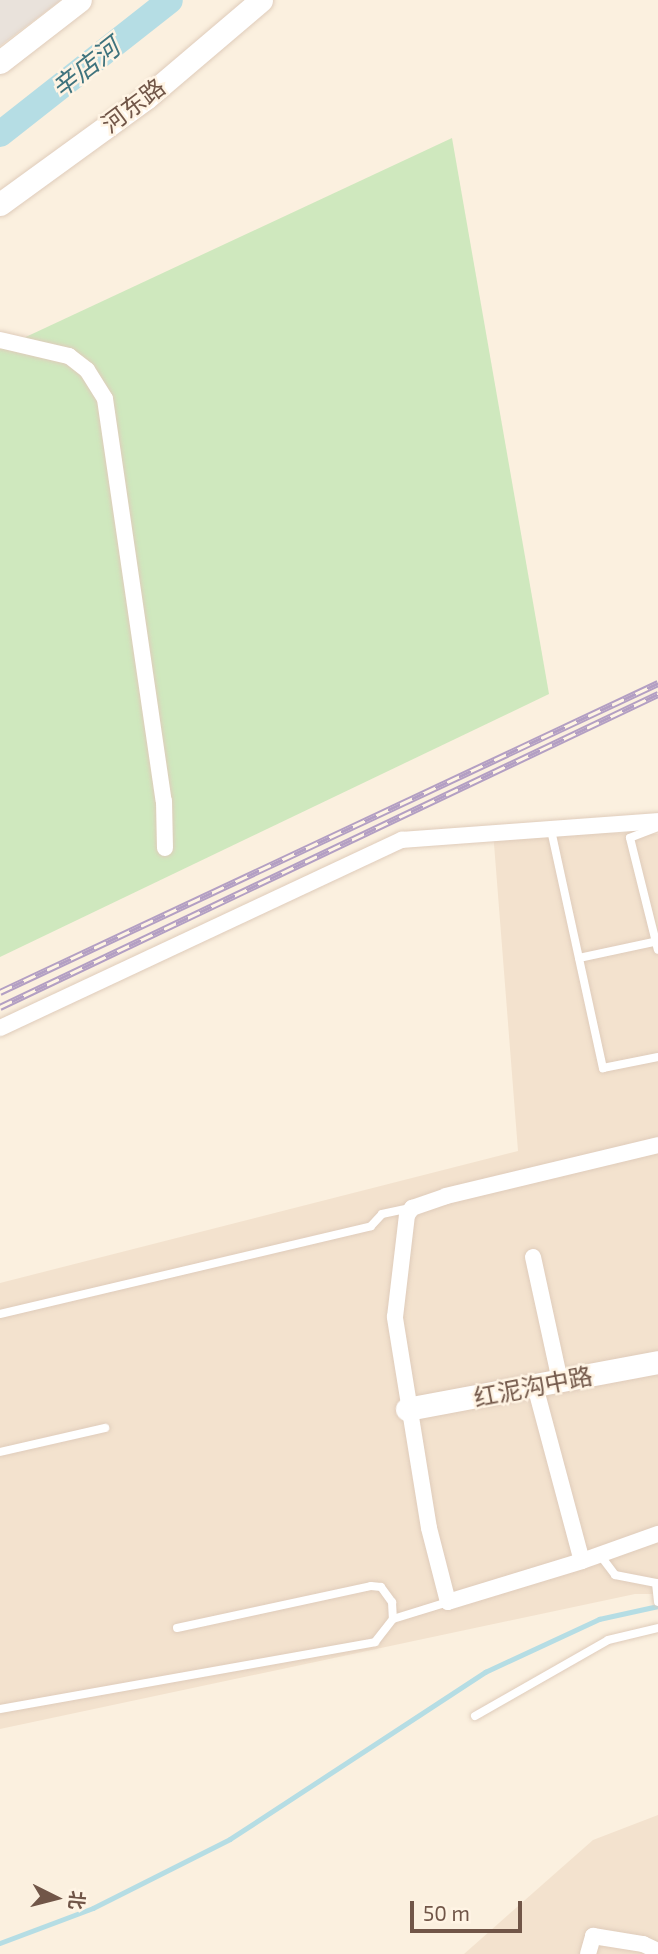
<!DOCTYPE html>
<meta charset="utf-8">
<style>
body{margin:0}
#map{position:relative;width:658px;height:1954px;overflow:hidden;background:#fbf0df;font-family:"Exo 2","Noto Sans SC",sans-serif}
div>[style]{position:absolute}
.residential>*{inset:0;background:#f3e2ce}
.industrial>*{inset:0;background:#e9e2db}
.green>*{inset:0;background:#cfe8be}
.stream>*{height:4.5px;margin:-2.25px;padding:0 2.25px;transform-origin:2.25px;border-radius:2.25px;background:#b5dde4}
.river>*{height:26px;margin:-13px;padding:0 13px;transform-origin:13px;border-radius:13px;background:#b5dde4}
.roads{filter:drop-shadow(0 0 2px #dfccbb) drop-shadow(0 0 2px #dfccbb)}
.lane>*{height:8px;margin:-4px;padding:0 4px;transform-origin:4px;border-radius:4px;background:#fff}
.street>*{height:16px;margin:-8px;padding:0 8px;transform-origin:8px;border-radius:8px;background:#fff}
.secondary>*{height:23px;margin:-11.5px;padding:0 11.5px;transform-origin:11.5px;border-radius:11.5px;background:#fff}
.rail>*{height:7px;margin-top:-3.5px;transform-origin:0;background:repeating-linear-gradient(90deg,#fff4e4 0 13px,#b39fc3 0 26px);box-sizing:border-box;border-block:2px solid #b39fc3}
span{translate:-50% -50%;white-space:nowrap;text-align:center;line-height:1.15;-webkit-text-stroke:5px #fff4e4;paint-order:stroke}
.street-label{font-size:24px;color:#715648}
.water-label{font-size:26px;color:#3f737d;font-style:italic}
.north{position:absolute;left:21px;top:1863px;width:70px;height:70px;-webkit-text-stroke:5px #fff4e4;paint-order:stroke;rotate:96deg;font-size:19px;font-weight:700;line-height:28px;text-align:center;color:#715648}
.north::after{content:'';display:block;margin:auto;width:24px;height:32px;background:#715648;clip-path:polygon(50% 0,100% 100%,50% 72%,0 100%)}
.scale{position:absolute;left:410px;top:1901px;width:112px;height:32px;box-sizing:border-box;border:4px solid #715648;border-top:0;padding-left:9px;font-size:21px;line-height:24px;white-space:nowrap;color:#715648;-webkit-text-stroke:5px #fff4e4;paint-order:stroke}
</style>
<div id="map">
<div class="residential">
<div style="clip-path:polygon(493px 831px,658px 834px,658px 1594px,635px 1594px,0 1729px,0 1283px,518px 1151px)"></div>
<div style="clip-path:polygon(658px 1815px,658px 1954px,464px 1954px,593px 1840px)"></div>
</div>
<div class="industrial">
<div style="clip-path:polygon(0 0,61px 0,0 46px)"></div>
</div>
<div class="green">
<div style="clip-path:polygon(452px 138px,549px 694px,0 957px,0 349px)"></div>
</div>
<div class="stream">
<div style="left:0;top:1943px;width:99px;rotate:-20.6deg"></div>
<div style="left:93px;top:1908px;width:153px;rotate:-26.7deg"></div>
<div style="left:230px;top:1839px;width:305px;rotate:-33.2deg"></div>
<div style="left:485px;top:1672px;width:126px;rotate:-24.9deg"></div>
<div style="left:599px;top:1619px;width:60px;rotate:-12.4deg"></div>
</div>
<div class="river">
<div style="left:0;top:134px;width:216px;rotate:-38.2deg"></div>
</div>
<div class="roads">
<div class="lane">
<div style="left:658px;top:827px;width:30px;rotate:159deg"></div>
<div style="left:630px;top:838px;width:115px;rotate:76deg"></div>
<div style="left:551px;top:830px;width:244px;rotate:77.7deg"></div>
<div style="left:603px;top:1068px;width:56px;rotate:-11.3deg"></div>
<div style="left:579px;top:958px;width:81px;rotate:-12.1deg"></div>
<div style="left:0;top:1314px;width:381px;rotate:-13.3deg"></div>
<div style="left:371px;top:1226px;width:16px;rotate:-47deg"></div>
<div style="left:382px;top:1214px;width:30px;rotate:-12deg"></div>
<div style="left:0;top:1452px;width:108px;rotate:-12.9deg"></div>
<div style="left:600px;top:1555px;width:25px;rotate:53deg"></div>
<div style="left:615px;top:1575px;width:42px;rotate:11deg"></div>
<div style="left:656px;top:1583px;width:19px;rotate:84deg"></div>
<div style="left:177px;top:1628px;width:198px;rotate:-12.2deg"></div>
<div style="left:371px;top:1586px;width:10px;rotate:6deg"></div>
<div style="left:381px;top:1587px;width:19px;rotate:54deg"></div>
<div style="left:392px;top:1602px;width:17px;rotate:87deg"></div>
<div style="left:0;top:1709px;width:381px;rotate:-10.1deg"></div>
<div style="left:375px;top:1642px;width:29px;rotate:-52deg"></div>
<div style="left:393px;top:1619px;width:58px;rotate:-17.2deg"></div>
<div style="left:475px;top:1716px;width:153px;rotate:-29.7deg"></div>
<div style="left:608px;top:1640px;width:51px;rotate:-13.5deg"></div>
</div>
<div class="street">
<div style="left:0;top:340px;width:71px;rotate:13.1deg"></div>
<div style="left:69px;top:356px;width:23px;rotate:38deg"></div>
<div style="left:87px;top:370px;width:34px;rotate:58deg"></div>
<div style="left:105px;top:399px;width:406px;rotate:81.7deg"></div>
<div style="left:164px;top:801px;width:47px;rotate:88.8deg"></div>
<div style="left:0;top:1028px;width:444px;rotate:-25.1deg"></div>
<div style="left:402px;top:840px;width:257px;rotate:-4.2deg"></div>
<div style="left:533px;top:1257px;width:127px;rotate:77.7deg"></div>
<div style="left:535px;top:1386px;width:181px;rotate:75deg"></div>
<div style="left:582px;top:1561px;width:81px;rotate:-19.6deg"></div>
<div style="left:582px;top:1561px;width:140px;rotate:163deg"></div>
<div style="left:448px;top:1602px;width:76px;rotate:-104.4deg"></div>
<div style="left:429px;top:1528px;width:214px;rotate:-99.2deg"></div>
<div style="left:395px;top:1317px;width:103px;rotate:-83.3deg"></div>
<div style="left:407px;top:1215px;width:9px;rotate:-54deg"></div>
<div style="left:412px;top:1208px;width:36px;rotate:-19deg"></div>
<div style="left:446px;top:1196px;width:218px;rotate:-13.5deg"></div>
<div style="left:588px;top:1954px;width:19px;rotate:-74deg"></div>
<div style="left:593px;top:1936px;width:51px;rotate:9.1deg"></div>
<div style="left:643px;top:1944px;width:17px;rotate:25deg"></div>
</div>
<div class="secondary">
<div style="left:0;top:62px;width:101px;rotate:-37.8deg"></div>
<div style="left:0;top:204px;width:180px;rotate:-36deg"></div>
<div style="left:146px;top:98px;width:151px;rotate:-40.4deg"></div>
<div style="left:407px;top:1409px;width:255px;rotate:-10.6deg"></div>
</div>
</div>
<div class="rail">
<div style="left:0;top:992px;width:727px;rotate:-25.15deg"></div>
<div style="left:0;top:1007px;width:729px;rotate:-25.44deg"></div>
</div>
<div class="street-label">
<span style="left:133px;top:105px;rotate:-37deg">河东路</span>
<span style="left:533px;top:1386px;rotate:-11deg">红泥沟中路</span>
</div>
<div class="water-label">
<span style="left:85px;top:67px;rotate:-38deg">辛店河</span>
</div>
<div class="north">北</div>
<div class="scale">50 m</div>
</div>
